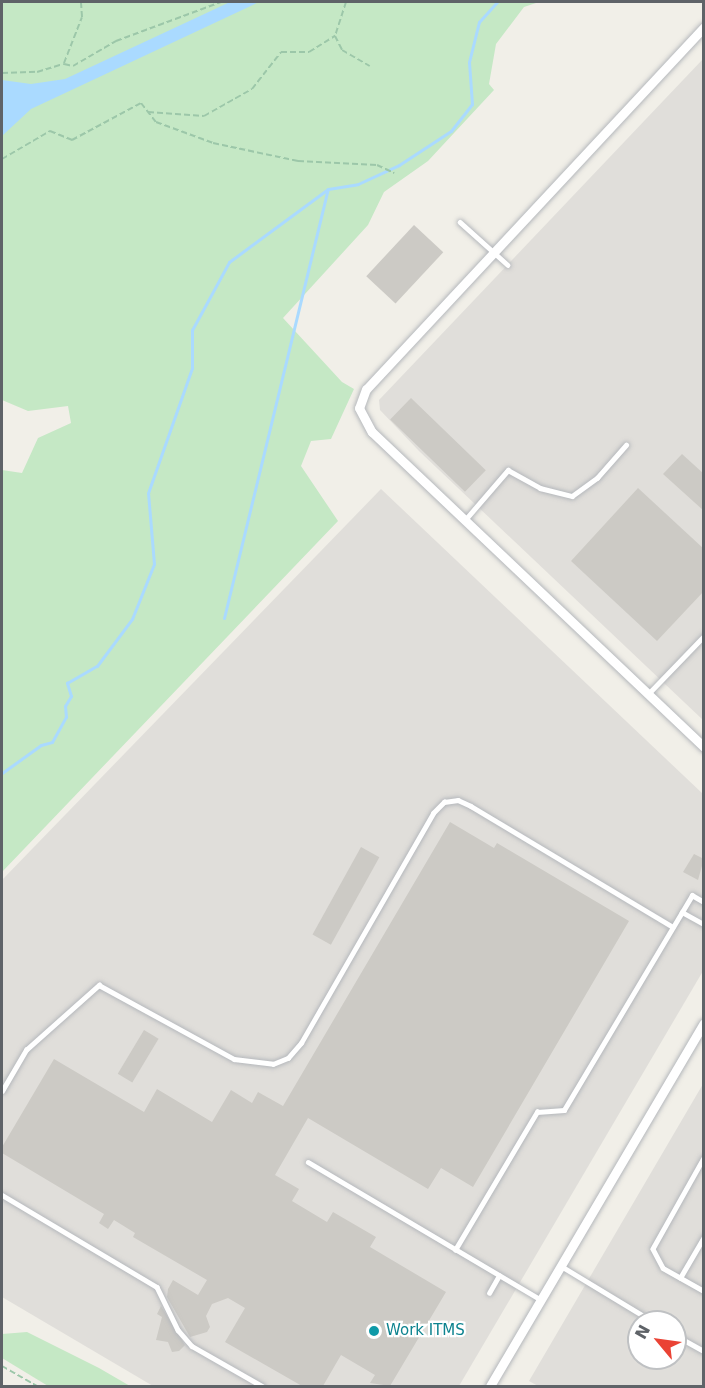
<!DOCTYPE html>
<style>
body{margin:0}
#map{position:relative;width:705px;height:1388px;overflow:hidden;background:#f1efe8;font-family:"DejaVu Sans",sans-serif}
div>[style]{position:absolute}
.industrial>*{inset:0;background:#e0deda}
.green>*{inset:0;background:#c5e8c5}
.water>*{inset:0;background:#aadaff}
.stream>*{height:3px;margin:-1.5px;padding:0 1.5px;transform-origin:1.5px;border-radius:1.5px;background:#aadaff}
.building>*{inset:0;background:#cccac5;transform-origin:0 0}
.path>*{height:2px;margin-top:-1px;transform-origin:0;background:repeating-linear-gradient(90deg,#9cc7a9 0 6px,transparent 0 9px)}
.roads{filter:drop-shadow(0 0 2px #b5b8bc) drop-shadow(0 0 2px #b5b8bc)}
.lane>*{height:4.5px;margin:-2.25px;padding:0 2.25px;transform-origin:2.25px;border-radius:2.25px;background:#fff}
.street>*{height:9px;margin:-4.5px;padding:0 4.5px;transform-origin:4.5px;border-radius:4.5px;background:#fff}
.dots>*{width:16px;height:16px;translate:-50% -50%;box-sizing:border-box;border:3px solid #fff;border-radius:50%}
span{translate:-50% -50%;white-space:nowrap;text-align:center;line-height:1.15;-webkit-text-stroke:4.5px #fff;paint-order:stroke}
.culture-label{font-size:15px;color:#0d838f}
.left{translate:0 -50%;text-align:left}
.frame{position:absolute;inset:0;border:3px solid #5f6368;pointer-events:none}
.north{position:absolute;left:627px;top:1310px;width:60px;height:60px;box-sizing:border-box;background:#fff;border:2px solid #bfc1c3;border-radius:50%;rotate:299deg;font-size:16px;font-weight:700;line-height:24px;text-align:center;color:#5f6368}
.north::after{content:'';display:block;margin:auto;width:21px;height:27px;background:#ea4335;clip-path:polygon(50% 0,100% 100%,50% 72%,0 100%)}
</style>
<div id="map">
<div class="industrial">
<div style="clip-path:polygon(703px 59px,703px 720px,419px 451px,380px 410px,379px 400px)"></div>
<div style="clip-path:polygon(381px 489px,703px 794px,703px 971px,459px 1386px,153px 1386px,2px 1297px,2px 880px)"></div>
<div style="clip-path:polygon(evenodd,703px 1084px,703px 1386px,538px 1386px,529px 1381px,703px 1084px,639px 1322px,675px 1322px,675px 1358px,639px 1358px,639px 1322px)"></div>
</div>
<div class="green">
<div style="clip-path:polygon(2px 2px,539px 2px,524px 7px,496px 44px,489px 84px,494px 90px,428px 161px,384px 192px,368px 225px,283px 318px,342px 382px,354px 389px,331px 439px,311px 441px,301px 466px,338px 521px,2px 872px,2px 470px,22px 473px,38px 438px,71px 423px,68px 406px,28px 411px,2px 400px)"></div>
<div style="clip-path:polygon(27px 1332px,99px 1368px,130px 1386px,48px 1386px,2px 1358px,2px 1334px)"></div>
</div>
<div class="water">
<div style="clip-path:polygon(230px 2px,259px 2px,31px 109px,2px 136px,2px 80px,31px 84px,65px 79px)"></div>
</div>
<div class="stream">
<div style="left:224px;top:618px;width:441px;rotate:-76.4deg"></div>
<div style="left:2px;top:773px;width:48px;rotate:-35.7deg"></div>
<div style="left:41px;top:745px;width:11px;rotate:-15deg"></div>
<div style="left:52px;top:742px;width:29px;rotate:-61deg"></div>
<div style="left:66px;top:717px;width:11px;rotate:-95deg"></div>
<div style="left:65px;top:706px;width:12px;rotate:-59deg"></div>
<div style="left:71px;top:696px;width:14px;rotate:-107deg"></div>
<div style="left:67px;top:683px;width:34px;rotate:-30deg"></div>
<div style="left:97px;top:666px;width:59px;rotate:-53.3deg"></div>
<div style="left:132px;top:619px;width:59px;rotate:-68.2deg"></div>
<div style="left:154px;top:564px;width:71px;rotate:-94.8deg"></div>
<div style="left:148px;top:493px;width:133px;rotate:-70.6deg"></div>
<div style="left:192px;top:368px;width:38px;rotate:-90deg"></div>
<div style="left:192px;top:330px;width:77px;rotate:-61.4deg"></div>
<div style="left:229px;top:262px;width:123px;rotate:-36.4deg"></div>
<div style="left:328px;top:189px;width:30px;rotate:-9deg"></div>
<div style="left:358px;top:184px;width:45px;rotate:-24.9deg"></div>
<div style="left:399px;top:165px;width:62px;rotate:-33.2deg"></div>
<div style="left:451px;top:131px;width:34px;rotate:-52deg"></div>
<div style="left:472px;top:104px;width:42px;rotate:-94.1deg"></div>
<div style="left:469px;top:62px;width:41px;rotate:-76deg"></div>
<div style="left:479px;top:22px;width:27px;rotate:-48deg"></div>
</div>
<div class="building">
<div style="left:414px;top:225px;width:40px;height:70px;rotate:43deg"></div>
<div style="left:411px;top:398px;width:104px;height:30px;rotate:44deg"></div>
<div style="clip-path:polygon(682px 454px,704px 474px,704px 511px,663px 474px)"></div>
<div style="clip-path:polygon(638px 488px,704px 549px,704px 591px,657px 641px,571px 561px)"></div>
<div style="clip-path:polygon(450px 822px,494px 848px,497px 843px,629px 921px,473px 1187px,441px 1168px,428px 1189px,308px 1118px,275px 1175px,299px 1189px,292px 1201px,327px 1222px,333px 1212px,376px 1237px,370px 1247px,446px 1292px,390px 1386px,370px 1383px,375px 1375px,341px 1355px,323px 1386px,302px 1386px,225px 1342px,245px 1308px,228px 1298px,212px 1304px,206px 1316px,210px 1327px,207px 1332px,190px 1337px,167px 1297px,168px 1289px,173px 1280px,198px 1295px,207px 1280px,133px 1237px,135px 1233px,114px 1220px,108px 1229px,99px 1223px,104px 1214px,2px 1153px,2px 1147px,54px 1059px,144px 1112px,157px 1089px,212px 1122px,231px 1090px,252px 1103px,258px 1092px,283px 1106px)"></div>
<div style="left:361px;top:847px;width:21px;height:100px;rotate:29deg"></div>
<div style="clip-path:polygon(694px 854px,704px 859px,698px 880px,683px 872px)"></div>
<div style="left:144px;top:1030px;width:17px;height:51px;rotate:31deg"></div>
<div style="clip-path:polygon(161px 1306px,185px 1345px,179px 1351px,172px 1352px,168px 1342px,156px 1340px,162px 1317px,157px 1314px)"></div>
</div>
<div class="path">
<div style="left:346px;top:2px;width:36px;rotate:108deg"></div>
<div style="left:335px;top:36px;width:16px;rotate:63deg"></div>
<div style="left:342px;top:50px;width:32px;rotate:30deg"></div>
<div style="left:64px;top:63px;width:49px;rotate:-68.6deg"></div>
<div style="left:82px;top:17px;width:15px;rotate:-94deg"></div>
<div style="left:2px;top:73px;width:35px;rotate:-2deg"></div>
<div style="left:37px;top:72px;width:28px;rotate:-17deg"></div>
<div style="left:64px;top:64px;width:9px;rotate:13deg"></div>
<div style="left:73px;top:66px;width:50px;rotate:-30.2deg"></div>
<div style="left:116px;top:41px;width:112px;rotate:-20.4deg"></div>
<div style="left:148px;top:112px;width:56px;rotate:4.1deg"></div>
<div style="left:204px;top:116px;width:55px;rotate:-29.4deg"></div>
<div style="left:252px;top:89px;width:47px;rotate:-51.9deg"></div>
<div style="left:281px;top:52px;width:28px"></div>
<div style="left:309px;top:52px;width:31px;rotate:-32deg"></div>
<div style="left:2px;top:159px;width:56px;rotate:-30.3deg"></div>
<div style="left:50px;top:131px;width:24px;rotate:22deg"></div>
<div style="left:72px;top:140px;width:78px;rotate:-28.2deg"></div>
<div style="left:141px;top:103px;width:24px;rotate:52deg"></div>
<div style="left:156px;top:122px;width:61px;rotate:20.2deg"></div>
<div style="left:213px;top:143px;width:87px;rotate:12deg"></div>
<div style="left:298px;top:161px;width:79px;rotate:2.9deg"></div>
<div style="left:377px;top:165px;width:19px;rotate:25deg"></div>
<div style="left:2px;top:1366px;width:40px;rotate:29.7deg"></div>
</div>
<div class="roads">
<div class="lane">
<div style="left:460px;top:222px;width:64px;rotate:41.9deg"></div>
<div style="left:465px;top:520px;width:66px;rotate:-49.3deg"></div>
<div style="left:508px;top:470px;width:37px;rotate:29deg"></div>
<div style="left:540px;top:488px;width:33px;rotate:14deg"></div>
<div style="left:572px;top:496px;width:31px;rotate:-36deg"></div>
<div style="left:597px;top:478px;width:44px;rotate:-48.7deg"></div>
<div style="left:648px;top:694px;width:81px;rotate:-46deg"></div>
<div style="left:682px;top:912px;width:25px;rotate:29deg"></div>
<div style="left:2px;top:1091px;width:48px;rotate:-59.7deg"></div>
<div style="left:26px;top:1050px;width:98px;rotate:-41.7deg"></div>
<div style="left:99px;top:985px;width:154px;rotate:28.7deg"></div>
<div style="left:234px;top:1059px;width:39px;rotate:7deg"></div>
<div style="left:273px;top:1064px;width:16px;rotate:-22deg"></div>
<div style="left:288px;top:1058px;width:20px;rotate:-49deg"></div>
<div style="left:301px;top:1043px;width:265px;rotate:-60.1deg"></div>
<div style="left:433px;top:813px;width:16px;rotate:-45deg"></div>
<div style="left:444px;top:802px;width:14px;rotate:-8deg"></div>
<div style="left:458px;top:800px;width:14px;rotate:25deg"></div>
<div style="left:471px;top:806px;width:235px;rotate:30.9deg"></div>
<div style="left:704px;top:1158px;width:104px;rotate:119.3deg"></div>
<div style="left:653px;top:1249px;width:21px;rotate:62deg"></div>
<div style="left:663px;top:1268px;width:47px;rotate:29.3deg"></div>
<div style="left:308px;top:1162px;width:271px;rotate:30.6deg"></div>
<div style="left:2px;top:1195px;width:180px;rotate:30.7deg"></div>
<div style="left:157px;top:1287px;width:48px;rotate:64deg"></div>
<div style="left:178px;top:1330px;width:21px;rotate:49deg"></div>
<div style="left:192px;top:1346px;width:81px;rotate:29.7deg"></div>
<div style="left:455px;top:1250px;width:161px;rotate:-59.3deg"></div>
<div style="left:537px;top:1112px;width:27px;rotate:-4deg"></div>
<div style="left:564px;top:1110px;width:250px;rotate:-59.2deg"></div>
<div style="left:692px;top:895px;width:14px;rotate:30deg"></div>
<div style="left:561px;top:1266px;width:109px;rotate:31.1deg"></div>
<div style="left:680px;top:1278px;width:48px;rotate:-59.7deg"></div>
<div style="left:489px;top:1293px;width:20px;rotate:-60deg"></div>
<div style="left:675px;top:1335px;width:33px;rotate:29deg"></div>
</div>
<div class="street">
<div style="left:704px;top:27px;width:495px;rotate:133deg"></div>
<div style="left:366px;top:389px;width:20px;rotate:110deg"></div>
<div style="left:359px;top:408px;width:27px;rotate:62deg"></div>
<div style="left:372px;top:432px;width:458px;rotate:43.5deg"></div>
<div style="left:490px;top:1386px;width:421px;rotate:-59.5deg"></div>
</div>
</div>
<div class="dots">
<div style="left:374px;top:1331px;background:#0f9aa8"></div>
</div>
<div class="culture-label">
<span class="left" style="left:386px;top:1331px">Work ITMS</span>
</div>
<div class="frame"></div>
<div class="north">N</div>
</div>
